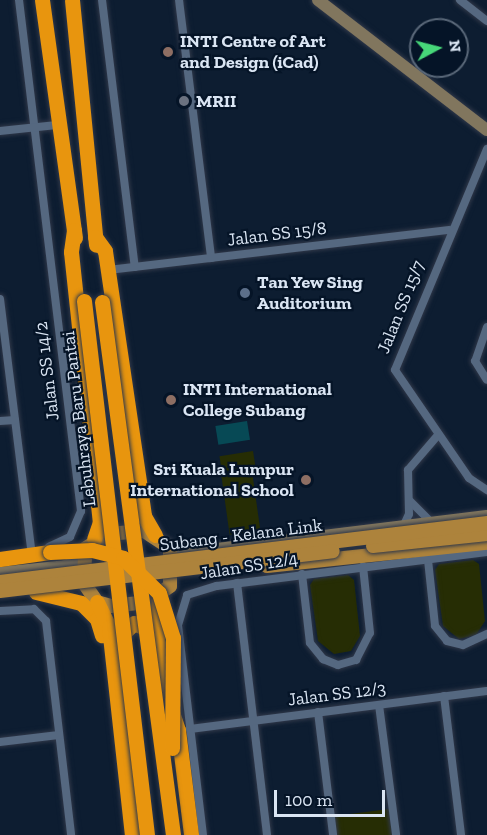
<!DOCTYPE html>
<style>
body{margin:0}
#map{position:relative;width:487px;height:835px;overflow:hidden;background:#0d1d31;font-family:"Zilla Slab",serif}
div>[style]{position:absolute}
.green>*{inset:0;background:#262d04;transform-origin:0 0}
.water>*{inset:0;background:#074955;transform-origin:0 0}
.roads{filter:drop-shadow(0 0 2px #303849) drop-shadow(0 0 2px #303849)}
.street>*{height:8px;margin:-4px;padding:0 4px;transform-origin:4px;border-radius:4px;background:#556880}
.secondary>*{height:12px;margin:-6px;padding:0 6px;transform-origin:6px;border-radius:6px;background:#81765e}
.primary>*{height:14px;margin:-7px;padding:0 7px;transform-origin:7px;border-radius:7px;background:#ad833c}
.highway>*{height:15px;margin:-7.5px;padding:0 7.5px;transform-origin:7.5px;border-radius:7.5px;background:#e8950e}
.bridges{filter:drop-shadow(0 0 2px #303849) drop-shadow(0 0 2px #303849)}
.primary-bridge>*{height:14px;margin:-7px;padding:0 7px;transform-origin:7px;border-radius:7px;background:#ad833c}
.highway-bridge>*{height:15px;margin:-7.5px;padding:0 7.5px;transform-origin:7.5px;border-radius:7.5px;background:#e8950e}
.dots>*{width:16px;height:16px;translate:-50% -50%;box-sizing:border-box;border:3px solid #051427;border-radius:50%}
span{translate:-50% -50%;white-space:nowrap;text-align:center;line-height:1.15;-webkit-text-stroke:4.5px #051427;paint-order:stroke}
.poi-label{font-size:18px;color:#dae5f3;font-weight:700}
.left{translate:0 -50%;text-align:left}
.right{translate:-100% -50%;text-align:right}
.street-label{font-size:18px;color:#dae5f3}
.north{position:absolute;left:409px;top:18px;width:60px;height:60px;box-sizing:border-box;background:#051427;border:2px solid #5a6879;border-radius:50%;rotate:83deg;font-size:16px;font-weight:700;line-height:24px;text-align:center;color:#dae5f3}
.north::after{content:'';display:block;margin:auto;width:21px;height:27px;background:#47d779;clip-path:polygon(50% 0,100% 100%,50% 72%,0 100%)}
.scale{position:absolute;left:274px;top:790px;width:111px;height:27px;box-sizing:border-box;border:3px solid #dae5f3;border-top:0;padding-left:8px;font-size:18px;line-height:21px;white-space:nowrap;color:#dae5f3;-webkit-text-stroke:4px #051427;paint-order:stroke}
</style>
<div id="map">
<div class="green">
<div style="left:253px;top:451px;width:18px;height:34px;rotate:81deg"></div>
<div style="left:252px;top:471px;width:60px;height:31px;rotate:82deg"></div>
<div style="clip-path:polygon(473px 560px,479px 564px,485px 621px,476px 635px,459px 639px,443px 626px,435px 570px,439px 564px)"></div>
<div style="clip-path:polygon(348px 575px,354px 580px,360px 636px,351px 651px,334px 654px,318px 641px,310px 585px,314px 579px)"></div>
<div style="clip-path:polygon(389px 809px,392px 835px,337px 835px,334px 816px)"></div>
</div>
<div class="water">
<div style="left:247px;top:421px;width:19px;height:32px;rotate:81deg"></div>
</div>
<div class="roads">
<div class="street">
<div style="left:19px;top:0;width:515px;rotate:83.08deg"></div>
<div style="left:81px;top:511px;width:28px;rotate:113deg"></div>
<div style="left:70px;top:537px;width:23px;rotate:155deg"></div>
<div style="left:102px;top:0;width:269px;rotate:83deg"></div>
<div style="left:179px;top:0;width:260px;rotate:82.9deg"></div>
<div style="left:460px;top:0;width:34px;rotate:38deg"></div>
<div style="left:0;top:131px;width:57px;rotate:-6deg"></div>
<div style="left:487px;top:149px;width:239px;rotate:112.6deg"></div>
<div style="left:395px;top:370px;width:131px;rotate:55.6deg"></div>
<div style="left:469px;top:478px;width:22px;rotate:34deg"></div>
<div style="left:108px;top:270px;width:344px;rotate:-6.7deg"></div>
<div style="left:0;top:299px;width:252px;rotate:82.9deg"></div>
<div style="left:487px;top:327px;width:36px;rotate:109deg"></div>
<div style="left:475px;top:361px;width:22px;rotate:58deg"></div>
<div style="left:0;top:421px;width:15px;rotate:-4deg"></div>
<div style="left:410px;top:501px;width:30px;rotate:45deg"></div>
<div style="left:404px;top:525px;width:12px;rotate:-66deg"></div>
<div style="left:409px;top:514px;width:44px;rotate:-91.3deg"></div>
<div style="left:408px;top:470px;width:46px;rotate:-49.4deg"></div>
<div style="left:428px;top:560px;width:66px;rotate:83.9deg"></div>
<div style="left:435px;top:626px;width:19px;rotate:51deg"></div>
<div style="left:447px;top:641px;width:16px;rotate:14deg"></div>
<div style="left:463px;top:645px;width:26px;rotate:-25deg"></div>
<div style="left:302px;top:574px;width:69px;rotate:83.4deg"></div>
<div style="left:310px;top:643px;width:21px;rotate:51deg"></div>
<div style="left:323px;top:659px;width:16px;rotate:22deg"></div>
<div style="left:338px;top:665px;width:19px;rotate:-16deg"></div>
<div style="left:356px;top:660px;width:30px;rotate:-63deg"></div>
<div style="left:370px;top:633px;width:67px;rotate:-96deg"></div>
<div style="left:237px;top:583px;width:254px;rotate:83.2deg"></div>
<div style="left:0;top:611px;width:34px;rotate:-3deg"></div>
<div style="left:34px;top:609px;width:17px;rotate:45deg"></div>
<div style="left:46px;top:621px;width:215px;rotate:83.3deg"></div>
<div style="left:444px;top:696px;width:140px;rotate:83deg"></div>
<div style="left:379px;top:705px;width:131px;rotate:82.5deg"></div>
<div style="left:318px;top:712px;width:124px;rotate:83deg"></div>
<div style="left:190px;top:729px;width:299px;rotate:-7.3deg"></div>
<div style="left:0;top:742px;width:59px;rotate:-6.8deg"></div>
<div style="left:203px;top:835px;width:211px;rotate:-96.8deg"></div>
<div style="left:178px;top:625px;width:31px;rotate:-73deg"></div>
<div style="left:187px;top:595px;width:31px;rotate:-17deg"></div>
<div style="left:217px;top:586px;width:272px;rotate:-7.2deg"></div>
</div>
<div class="secondary">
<div style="left:318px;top:0;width:213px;rotate:37.6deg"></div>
<div style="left:170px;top:548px;width:23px;rotate:10deg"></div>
<div style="left:193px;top:552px;width:296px;rotate:-7deg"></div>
<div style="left:0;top:573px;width:65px;rotate:-6.1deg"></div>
<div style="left:65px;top:566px;width:18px;rotate:-22deg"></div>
</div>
<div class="primary">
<div style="left:144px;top:531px;width:31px;rotate:33deg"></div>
<div style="left:170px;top:548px;width:38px;rotate:90deg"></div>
<div style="left:170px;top:586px;width:27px;rotate:144deg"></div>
<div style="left:148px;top:602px;width:37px;rotate:174deg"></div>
<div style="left:111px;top:606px;width:15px;rotate:-164deg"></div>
<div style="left:97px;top:602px;width:24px;rotate:-125deg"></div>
<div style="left:83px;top:582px;width:34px;rotate:-85deg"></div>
<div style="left:86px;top:548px;width:26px;rotate:-32deg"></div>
<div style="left:108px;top:534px;width:36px;rotate:-5deg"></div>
<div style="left:267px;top:566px;width:221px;rotate:-6deg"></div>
</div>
<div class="highway">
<div style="left:42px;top:0;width:240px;rotate:82.1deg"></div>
<div style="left:72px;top:0;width:246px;rotate:84.4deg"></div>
<div style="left:74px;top:230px;width:22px;rotate:98deg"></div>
<div style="left:71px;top:252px;width:272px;rotate:83.9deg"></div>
<div style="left:100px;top:522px;width:18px;rotate:109deg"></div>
<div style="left:95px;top:237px;width:17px;rotate:54deg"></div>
<div style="left:105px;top:251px;width:268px;rotate:81.6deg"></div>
<div style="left:144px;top:516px;width:22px;rotate:60deg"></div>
<div style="left:0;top:559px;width:50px;rotate:-8deg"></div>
<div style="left:36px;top:592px;width:46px;rotate:13.7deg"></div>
<div style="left:81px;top:603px;width:23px;rotate:45deg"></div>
<div style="left:97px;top:619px;width:17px;rotate:73deg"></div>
<div style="left:160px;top:597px;width:22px;rotate:100deg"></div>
<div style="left:156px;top:619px;width:60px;rotate:85.2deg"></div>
<div style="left:161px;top:679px;width:54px;rotate:71.6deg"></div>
<div style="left:178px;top:730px;width:106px;rotate:82.9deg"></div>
<div style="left:97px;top:602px;width:28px;rotate:64deg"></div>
<div style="left:109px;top:627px;width:209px;rotate:83.7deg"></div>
<div style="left:117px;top:639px;width:23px;rotate:-43deg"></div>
<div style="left:134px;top:623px;width:23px;rotate:25deg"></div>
</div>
</div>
<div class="bridges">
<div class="primary-bridge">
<div style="left:373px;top:546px;width:115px;rotate:-6deg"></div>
<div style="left:0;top:582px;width:491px;rotate:-6.9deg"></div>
<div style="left:0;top:591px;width:335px;rotate:-6.8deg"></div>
</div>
<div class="highway-bridge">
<div style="left:84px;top:301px;width:538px;rotate:83.27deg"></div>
<div style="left:102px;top:302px;width:538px;rotate:82.41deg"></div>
<div style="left:50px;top:552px;width:42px;rotate:-2.7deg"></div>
<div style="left:92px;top:550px;width:32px;rotate:14deg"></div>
<div style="left:123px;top:558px;width:50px;rotate:44.2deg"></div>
<div style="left:159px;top:593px;width:47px;rotate:72.7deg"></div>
<div style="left:173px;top:638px;width:110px;rotate:90.5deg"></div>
</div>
</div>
<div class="dots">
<div style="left:168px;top:52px;background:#8d6e63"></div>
<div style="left:184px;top:101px;background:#6b7280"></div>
<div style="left:245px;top:293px;background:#5c6f8a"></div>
<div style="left:171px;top:400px;background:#8d6e63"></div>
<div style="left:306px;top:480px;background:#8d6e63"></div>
</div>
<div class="poi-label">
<span class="left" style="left:180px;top:52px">INTI Centre of Art<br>and Design (iCad)</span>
<span class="left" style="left:196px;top:101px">MRII</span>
<span class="left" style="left:257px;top:293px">Tan Yew Sing<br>Auditorium</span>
<span class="left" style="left:183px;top:400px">INTI International<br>College Subang</span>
<span class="right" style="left:294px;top:480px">Sri Kuala Lumpur<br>International School</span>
</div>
<div class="street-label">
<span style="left:277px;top:234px;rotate:-7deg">Jalan SS 15/8</span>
<span style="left:401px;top:307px;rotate:-68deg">Jalan SS 15/7</span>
<span style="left:47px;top:371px;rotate:-97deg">Jalan SS 14/2</span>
<span style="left:79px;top:419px;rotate:-97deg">Lebuhraya Baru Pantai</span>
<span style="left:241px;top:535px;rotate:-7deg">Subang - Kelana Link</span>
<span style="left:249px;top:566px;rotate:-9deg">Jalan SS 12/4</span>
<span style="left:337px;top:694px;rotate:-7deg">Jalan SS 12/3</span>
</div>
<div class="north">N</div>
<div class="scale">100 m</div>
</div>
